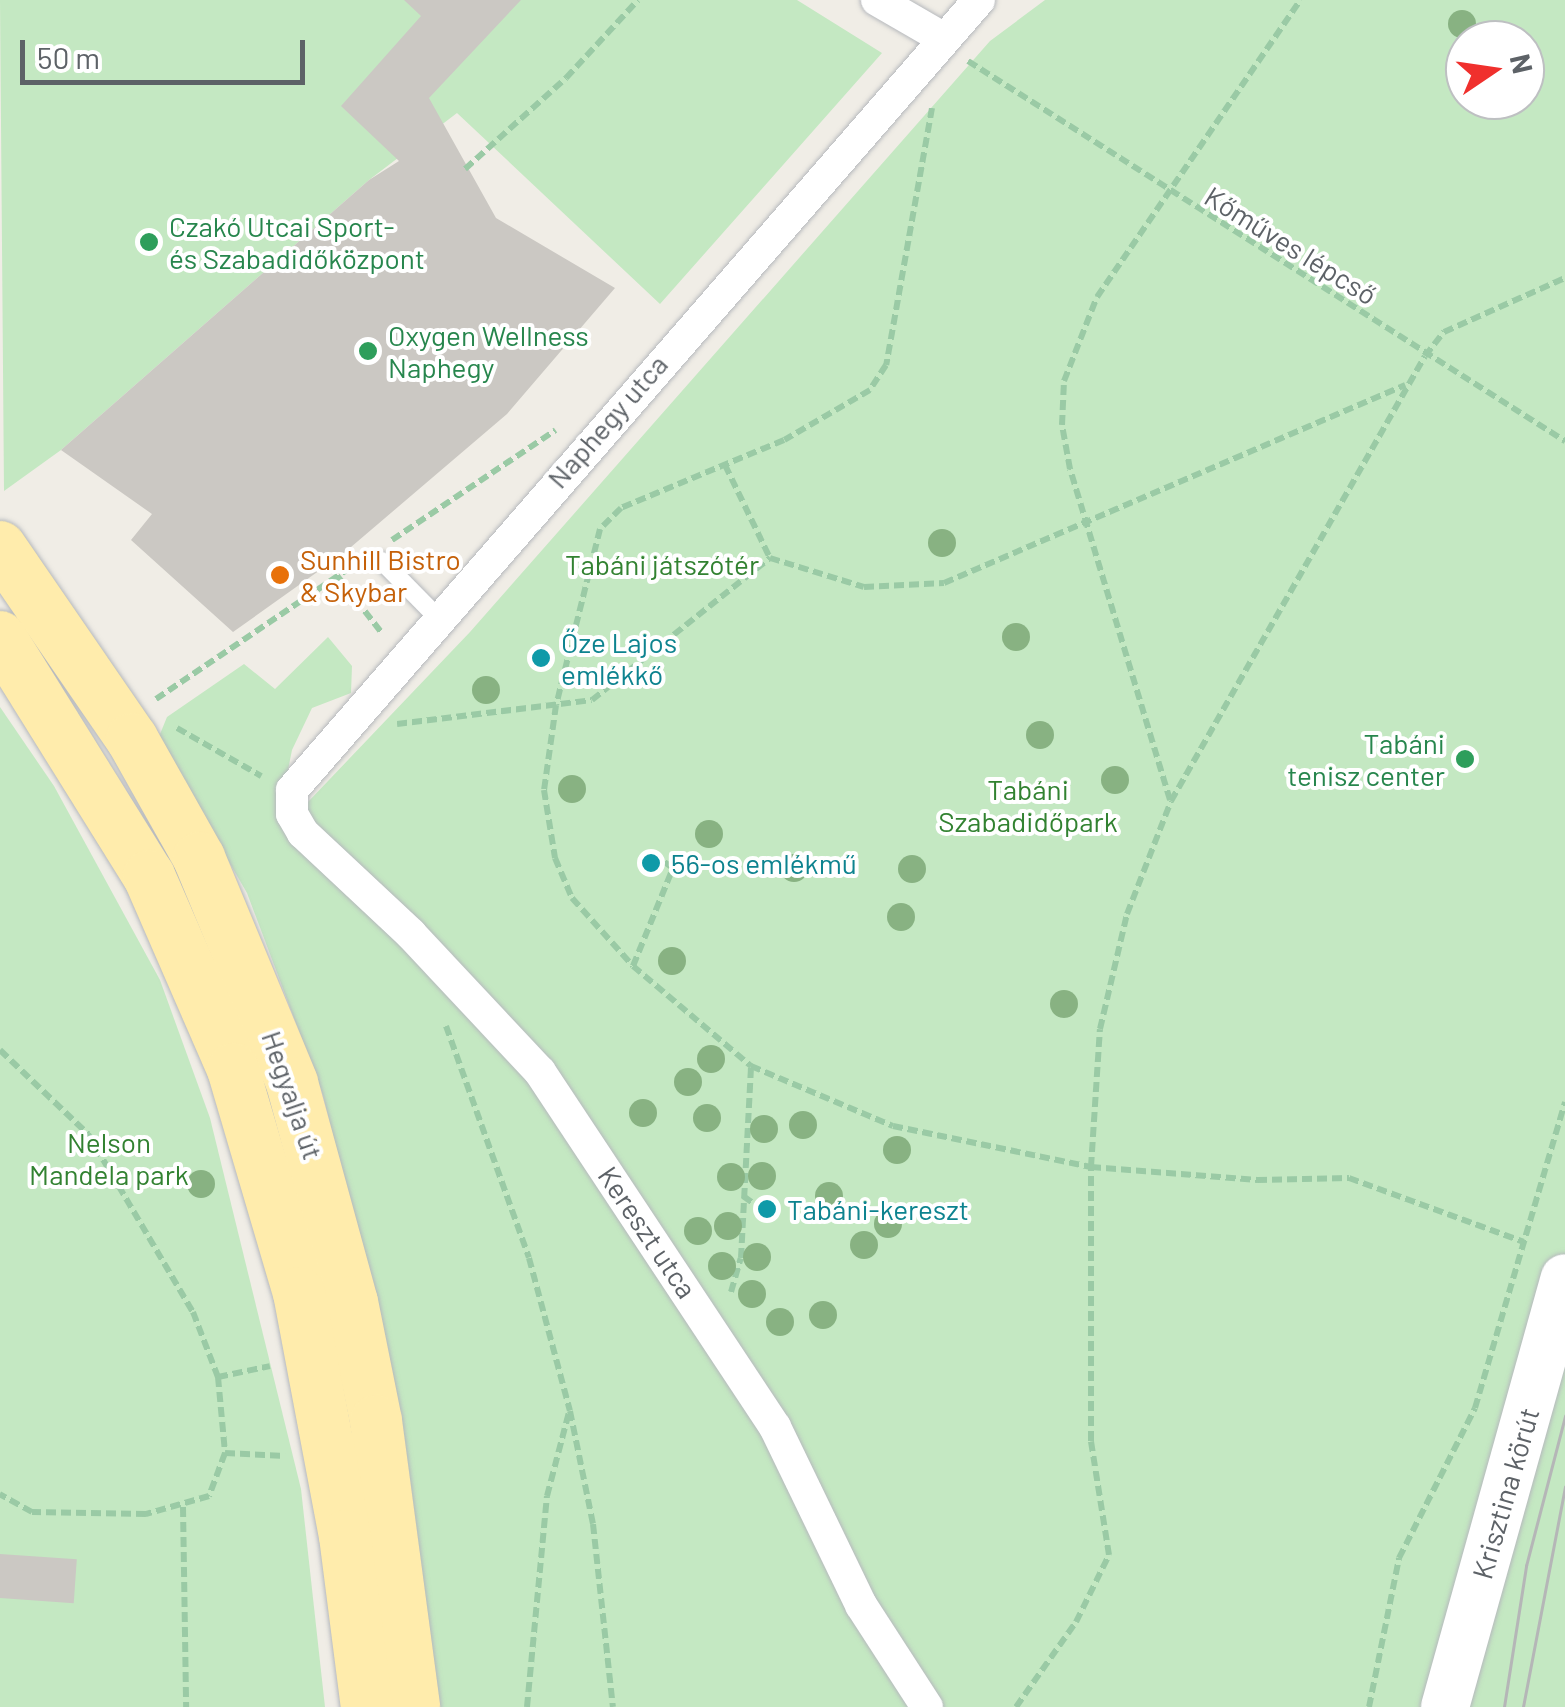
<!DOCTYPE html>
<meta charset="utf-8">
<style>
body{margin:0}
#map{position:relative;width:1565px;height:1707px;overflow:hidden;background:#f0ede6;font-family:Barlow,sans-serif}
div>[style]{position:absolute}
.green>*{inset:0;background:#c4e8c2}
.building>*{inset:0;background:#cbc8c3;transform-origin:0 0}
.path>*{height:6px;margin-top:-3px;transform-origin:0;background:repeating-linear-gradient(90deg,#9acaa5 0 10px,transparent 0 15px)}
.roads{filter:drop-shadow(0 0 2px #b6b9bd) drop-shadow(0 0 2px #b6b9bd)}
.lane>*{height:18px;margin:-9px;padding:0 9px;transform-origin:9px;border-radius:9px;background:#fff}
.street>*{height:32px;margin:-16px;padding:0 16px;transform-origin:16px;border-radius:16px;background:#fff}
.secondary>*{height:48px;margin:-24px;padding:0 24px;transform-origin:24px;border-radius:24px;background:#fff}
.primary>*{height:52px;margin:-26px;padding:0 26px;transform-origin:26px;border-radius:26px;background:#ffecac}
.tram>*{height:2.5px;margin:-1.25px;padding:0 1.25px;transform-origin:1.25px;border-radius:1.25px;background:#b5b6b7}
.trees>*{width:28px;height:28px;margin:-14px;border-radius:50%;background:#88b282}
.dots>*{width:28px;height:28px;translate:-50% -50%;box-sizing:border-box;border:5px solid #fff;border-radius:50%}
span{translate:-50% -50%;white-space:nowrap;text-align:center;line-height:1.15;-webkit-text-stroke:8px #fff;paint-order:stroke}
.leisure-label{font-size:28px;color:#27864d}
.left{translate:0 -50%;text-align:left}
.right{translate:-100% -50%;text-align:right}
.street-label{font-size:28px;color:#5d6267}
.food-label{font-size:28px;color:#c56008}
.park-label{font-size:28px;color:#328231}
.culture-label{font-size:28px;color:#0d838f}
.north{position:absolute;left:1445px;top:20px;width:100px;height:100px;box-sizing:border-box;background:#fff;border:2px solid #bec0c2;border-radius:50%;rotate:77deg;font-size:28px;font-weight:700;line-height:40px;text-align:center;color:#5d6267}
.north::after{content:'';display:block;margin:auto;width:35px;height:45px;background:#f0302d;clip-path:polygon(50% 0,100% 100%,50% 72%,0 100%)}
.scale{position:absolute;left:20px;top:40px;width:285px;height:45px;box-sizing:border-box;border:5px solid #5d6267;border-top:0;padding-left:12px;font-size:30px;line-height:35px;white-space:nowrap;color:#5d6267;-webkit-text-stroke:8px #fff;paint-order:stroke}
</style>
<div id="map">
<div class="green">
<div style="clip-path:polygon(0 0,797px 0,882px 53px,660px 304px,457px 113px,369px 180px,61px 450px,4px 491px)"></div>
<div style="clip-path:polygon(evenodd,1045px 0,1565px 0,1565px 1707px,437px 1707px,397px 1398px,323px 1095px,247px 893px,158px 739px,167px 717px,244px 664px,275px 689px,328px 637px,352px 666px,351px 693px,312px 708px,292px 750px,286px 780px,308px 802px,470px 632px,990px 41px,1045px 0,1465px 40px,1525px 40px,1525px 100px,1465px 100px,1465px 40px)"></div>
<div style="clip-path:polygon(0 707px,54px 786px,160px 980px,210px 1118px,301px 1489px,325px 1707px,0 1707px)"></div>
</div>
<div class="building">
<div style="clip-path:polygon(404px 0,521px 0,429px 98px,496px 218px,615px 288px,507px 414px,344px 553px,233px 632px,131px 540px,152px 514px,61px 450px,369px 180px,399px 161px,341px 106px,421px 16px)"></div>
<div style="left:0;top:1554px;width:77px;height:44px;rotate:4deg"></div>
</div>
<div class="path">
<div style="left:968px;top:61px;width:708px;rotate:32.48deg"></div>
<div style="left:932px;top:108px;width:261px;rotate:100.1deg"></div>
<div style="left:886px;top:365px;width:30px;rotate:123deg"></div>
<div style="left:870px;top:390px;width:99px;rotate:149.8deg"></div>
<div style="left:784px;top:440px;width:177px;rotate:157.4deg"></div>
<div style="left:621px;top:508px;width:30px;rotate:135deg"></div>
<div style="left:600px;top:529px;width:181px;rotate:104deg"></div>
<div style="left:556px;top:705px;width:86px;rotate:98deg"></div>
<div style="left:544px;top:790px;width:69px;rotate:80.8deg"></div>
<div style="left:555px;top:858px;width:43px;rotate:67deg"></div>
<div style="left:572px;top:898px;width:91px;rotate:48.1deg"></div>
<div style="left:633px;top:966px;width:155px;rotate:40.3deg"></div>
<div style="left:751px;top:1066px;width:154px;rotate:22.9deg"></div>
<div style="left:893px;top:1126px;width:202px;rotate:11.7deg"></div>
<div style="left:1091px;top:1167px;width:167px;rotate:4.5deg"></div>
<div style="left:1257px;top:1180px;width:92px;rotate:-1.2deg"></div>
<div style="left:1349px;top:1178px;width:186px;rotate:20.1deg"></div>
<div style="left:465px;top:169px;width:136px;rotate:-42deg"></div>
<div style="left:566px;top:78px;width:106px;rotate:-47.3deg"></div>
<div style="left:725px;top:465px;width:103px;rotate:64.2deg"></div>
<div style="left:770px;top:558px;width:98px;rotate:17.1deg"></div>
<div style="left:864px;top:587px;width:80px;rotate:-2.9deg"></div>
<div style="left:944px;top:583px;width:502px;rotate:-23.24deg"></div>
<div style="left:392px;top:540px;width:197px;rotate:-33.9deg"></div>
<div style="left:328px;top:564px;width:88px;rotate:52deg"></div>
<div style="left:156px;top:699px;width:243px;rotate:-34.1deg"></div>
<div style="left:397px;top:724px;width:196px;rotate:-7deg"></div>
<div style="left:592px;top:700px;width:228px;rotate:-38.6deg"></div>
<div style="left:177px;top:728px;width:97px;rotate:29.7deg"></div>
<div style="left:1170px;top:800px;width:346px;rotate:-106.8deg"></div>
<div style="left:1070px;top:469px;width:45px;rotate:-100.3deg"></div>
<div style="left:1062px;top:425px;width:44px;rotate:-87.4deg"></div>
<div style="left:1064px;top:381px;width:90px;rotate:-68.6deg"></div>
<div style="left:1097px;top:297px;width:360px;rotate:-55.6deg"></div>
<div style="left:633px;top:966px;width:106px;rotate:-67.8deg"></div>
<div style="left:673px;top:868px;width:12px;rotate:-145deg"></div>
<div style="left:446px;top:1026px;width:246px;rotate:70.3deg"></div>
<div style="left:529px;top:1258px;width:158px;rotate:75deg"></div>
<div style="left:570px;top:1411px;width:115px;rotate:78.5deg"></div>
<div style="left:593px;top:1524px;width:184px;rotate:83.8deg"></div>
<div style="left:0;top:1050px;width:122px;rotate:43.7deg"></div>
<div style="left:88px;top:1134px;width:207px;rotate:59.5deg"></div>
<div style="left:193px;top:1312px;width:70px;rotate:69deg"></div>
<div style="left:218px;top:1377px;width:76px;rotate:84.7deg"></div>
<div style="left:225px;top:1453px;width:46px;rotate:110.4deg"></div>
<div style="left:209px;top:1496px;width:66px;rotate:164.1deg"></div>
<div style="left:146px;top:1514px;width:114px;rotate:-179deg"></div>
<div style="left:32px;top:1512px;width:37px;rotate:-151deg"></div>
<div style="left:743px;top:1196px;width:24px;rotate:35deg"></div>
<div style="left:731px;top:1292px;width:35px;rotate:-74deg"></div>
<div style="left:741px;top:1258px;width:192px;rotate:-87deg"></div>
<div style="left:218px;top:1377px;width:53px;rotate:-11.9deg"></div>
<div style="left:225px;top:1453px;width:60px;rotate:2.9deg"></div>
<div style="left:183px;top:1507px;width:200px;rotate:89.1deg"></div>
<div style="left:527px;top:1707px;width:212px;rotate:-84.6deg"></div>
<div style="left:547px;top:1496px;width:87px;rotate:-75.3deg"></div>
<div style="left:1016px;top:1707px;width:104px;rotate:-54.8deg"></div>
<div style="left:1076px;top:1622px;width:75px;rotate:-63.8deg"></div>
<div style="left:1109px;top:1555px;width:115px;rotate:-99deg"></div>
<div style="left:1091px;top:1441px;width:274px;rotate:-90deg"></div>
<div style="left:1091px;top:1167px;width:138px;rotate:-86.3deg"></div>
<div style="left:1100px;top:1029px;width:118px;rotate:-76.8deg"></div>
<div style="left:1127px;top:914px;width:121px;rotate:-68.7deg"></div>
<div style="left:1171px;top:801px;width:512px;rotate:-60.28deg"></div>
<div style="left:1425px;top:356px;width:31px;rotate:-52deg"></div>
<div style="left:1444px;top:332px;width:133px;rotate:-24.1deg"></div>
<div style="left:1369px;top:1707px;width:152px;rotate:-78.6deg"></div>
<div style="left:1399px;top:1558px;width:168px;rotate:-63.1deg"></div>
<div style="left:1475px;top:1408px;width:319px;rotate:-73.6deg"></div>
</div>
<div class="roads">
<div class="lane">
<div style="left:382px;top:561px;width:78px;rotate:45.5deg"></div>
</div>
<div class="street">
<div style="left:877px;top:0;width:74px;rotate:30deg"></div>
<div style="left:927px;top:1707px;width:121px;rotate:-122.9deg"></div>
<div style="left:861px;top:1605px;width:198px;rotate:-115.8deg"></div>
<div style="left:775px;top:1427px;width:426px;rotate:-123.5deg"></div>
<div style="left:540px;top:1072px;width:189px;rotate:-133.1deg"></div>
<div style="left:411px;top:934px;width:148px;rotate:-136.9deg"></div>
<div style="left:303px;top:833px;width:22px;rotate:-120deg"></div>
<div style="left:292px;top:814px;width:24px;rotate:-90deg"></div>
<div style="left:292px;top:790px;width:1047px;rotate:-48.99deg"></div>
</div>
<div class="secondary">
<div style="left:1445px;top:1707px;width:445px;rotate:-74.4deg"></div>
</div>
<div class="primary">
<div style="left:0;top:547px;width:233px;rotate:55.5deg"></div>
<div style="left:132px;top:739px;width:137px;rotate:60.6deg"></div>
<div style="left:199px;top:858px;width:243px;rotate:67.5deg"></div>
<div style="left:292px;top:1083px;width:227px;rotate:74.7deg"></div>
<div style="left:352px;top:1302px;width:121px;rotate:78.6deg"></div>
<div style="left:376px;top:1421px;width:289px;rotate:82.4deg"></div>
<div style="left:0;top:637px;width:282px;rotate:58.1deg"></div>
<div style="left:149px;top:876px;width:210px;rotate:66.5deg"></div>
<div style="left:233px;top:1069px;width:234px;rotate:73.6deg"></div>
<div style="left:299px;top:1293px;width:247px;rotate:79.3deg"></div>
<div style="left:345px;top:1536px;width:172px;rotate:82.7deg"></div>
</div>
</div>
<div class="tram">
<div style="left:1504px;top:1707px;width:143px;rotate:-81.1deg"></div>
<div style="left:1526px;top:1566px;width:155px;rotate:-75.4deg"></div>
<div style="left:1523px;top:1707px;width:224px;rotate:-79.2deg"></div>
</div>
<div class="trees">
<div style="left:1462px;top:24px"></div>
<div style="left:942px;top:543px"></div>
<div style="left:1016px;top:637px"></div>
<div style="left:486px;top:690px"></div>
<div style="left:1040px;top:735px"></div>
<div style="left:1115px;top:780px"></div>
<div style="left:572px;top:789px"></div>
<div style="left:709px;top:834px"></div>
<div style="left:794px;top:868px"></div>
<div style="left:912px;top:869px"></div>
<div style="left:901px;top:917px"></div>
<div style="left:672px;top:961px"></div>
<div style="left:1064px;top:1004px"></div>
<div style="left:711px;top:1059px"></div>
<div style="left:688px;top:1082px"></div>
<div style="left:643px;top:1113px"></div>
<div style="left:707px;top:1118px"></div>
<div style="left:803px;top:1125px"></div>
<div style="left:764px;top:1129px"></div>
<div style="left:897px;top:1150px"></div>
<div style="left:762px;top:1176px"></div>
<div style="left:731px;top:1177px"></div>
<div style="left:201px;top:1184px"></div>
<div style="left:829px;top:1196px"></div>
<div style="left:888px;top:1224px"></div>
<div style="left:728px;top:1226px"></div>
<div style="left:698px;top:1231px"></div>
<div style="left:864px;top:1245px"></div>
<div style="left:757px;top:1257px"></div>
<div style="left:722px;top:1266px"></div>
<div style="left:752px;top:1294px"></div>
<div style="left:823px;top:1315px"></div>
<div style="left:780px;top:1322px"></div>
</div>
<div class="dots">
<div style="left:149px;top:242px;background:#2e9e5b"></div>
<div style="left:368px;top:351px;background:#2e9e5b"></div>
<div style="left:280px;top:575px;background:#e8710a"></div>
<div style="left:541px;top:658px;background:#0f9aa8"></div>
<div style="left:1465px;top:759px;background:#2e9e5b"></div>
<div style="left:651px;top:863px;background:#0f9aa8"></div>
<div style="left:767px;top:1209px;background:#0f9aa8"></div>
</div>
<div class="leisure-label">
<span class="left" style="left:169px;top:242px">Czakó Utcai Sport-<br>és Szabadidőközpont</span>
<span class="left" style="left:388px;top:351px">Oxygen Wellness<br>Naphegy</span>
<span class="right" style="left:1445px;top:759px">Tabáni<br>tenisz center</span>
</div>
<div class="street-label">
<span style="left:1291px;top:245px;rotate:32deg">Kőműves lépcső</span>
<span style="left:607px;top:421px;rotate:-49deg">Naphegy utca</span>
<span style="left:293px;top:1095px;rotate:71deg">Hegyalja út</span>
<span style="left:648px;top:1232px;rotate:56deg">Kereszt utca</span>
<span style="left:1505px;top:1493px;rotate:-74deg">Krisztina körút</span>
</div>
<div class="food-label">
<span class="left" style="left:300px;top:575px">Sunhill Bistro<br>&amp; Skybar</span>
</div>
<div class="park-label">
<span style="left:662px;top:564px">Tabáni játszótér</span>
<span style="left:1028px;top:805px">Tabáni<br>Szabadidőpark</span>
<span style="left:109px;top:1158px">Nelson<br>Mandela park</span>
</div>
<div class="culture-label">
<span class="left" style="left:561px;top:658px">Őze Lajos<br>emlékkő</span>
<span class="left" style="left:671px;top:863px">56-os emlékmű</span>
<span class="left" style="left:787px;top:1209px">Tabáni-kereszt</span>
</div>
<div class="north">N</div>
<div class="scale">50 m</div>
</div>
